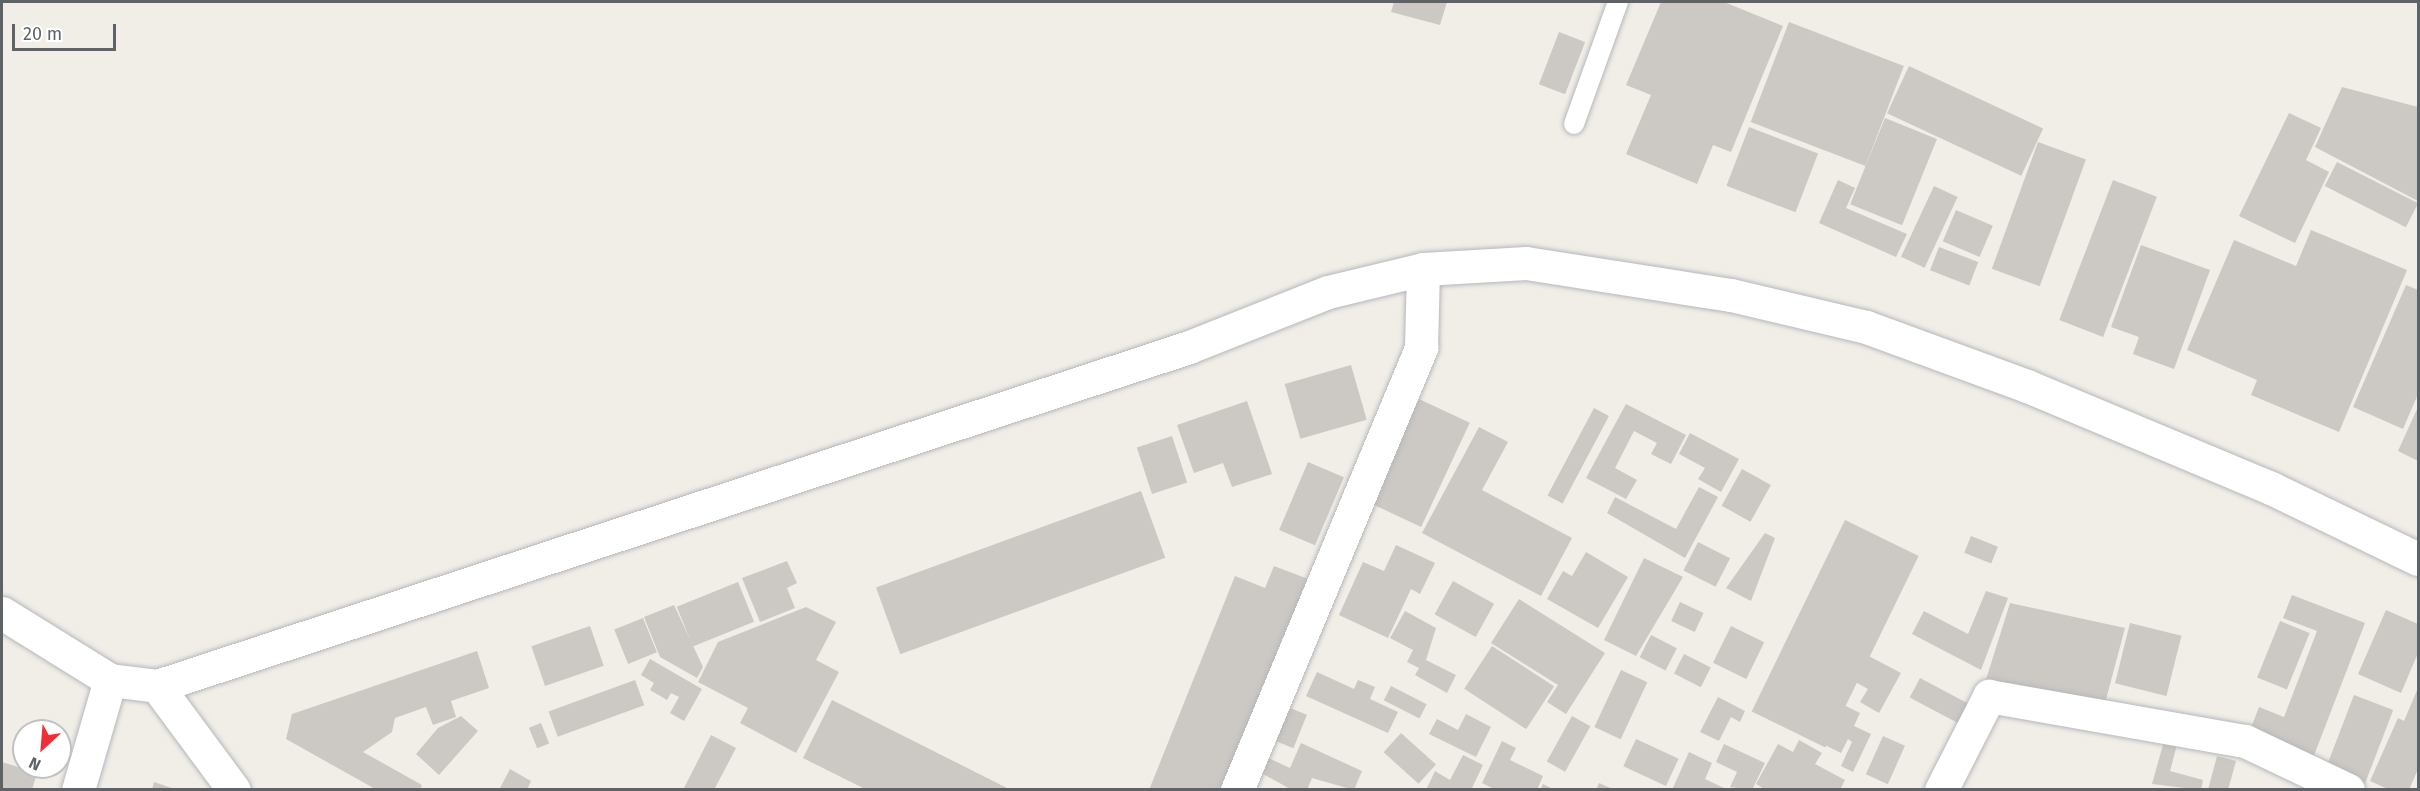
<!DOCTYPE html>
<style>
body{margin:0}
#map{position:relative;width:2420px;height:791px;overflow:hidden;background:#f1ede7;font-family:"Fira Sans",sans-serif}
div>[style]{position:absolute}
.building>*{inset:0;background:#ccc8c3;transform-origin:0 0}
.roads{filter:drop-shadow(0 0 2px #b4b8bb) drop-shadow(0 0 2px #b4b8bb)}
.lane>*{height:20px;margin:-10px;padding:0 10px;transform-origin:10px;border-radius:10px;background:#fff}
.street>*{height:33px;margin:-16.5px;padding:0 16.5px;transform-origin:16.5px;border-radius:16.5px;background:#fff}
.secondary>*{height:33px;margin:-16.5px;padding:0 16.5px;transform-origin:16.5px;border-radius:16.5px;background:#fff}
span{translate:-50% -50%;white-space:nowrap;text-align:center;line-height:1.15;-webkit-text-stroke:4.5px #fff;paint-order:stroke}
.frame{position:absolute;inset:0;border:3px solid #5e6367;pointer-events:none}
.north{position:absolute;left:12px;top:719px;width:60px;height:60px;box-sizing:border-box;background:#fff;border:2px solid #bfc1c2;border-radius:50%;rotate:206deg;font-size:16px;font-weight:700;line-height:24px;text-align:center;color:#5e6367}
.north::after{content:'';display:block;margin:auto;width:21px;height:27px;background:#ef2e37;clip-path:polygon(50% 0,100% 100%,50% 72%,0 100%)}
.scale{position:absolute;left:12px;top:24px;width:104px;height:27px;box-sizing:border-box;border:3px solid #5e6367;border-top:0;padding-left:8px;font-size:18px;line-height:21px;white-space:nowrap;color:#5e6367;-webkit-text-stroke:4px #fff;paint-order:stroke}
</style>
<div id="map">
<div class="building">
<div style="clip-path:polygon(1394px 2px,1447px 2px,1440px 25px,1391px 12px)"></div>
<div style="clip-path:polygon(1661px 2px,1724px 2px,1783px 26px,1731px 152px,1713px 145px,1697px 184px,1626px 154px,1651px 95px,1626px 85px)"></div>
<div style="left:1789px;top:22px;width:123px;height:107px;rotate:21deg"></div>
<div style="left:1559px;top:32px;width:28px;height:56px;rotate:21deg"></div>
<div style="left:1909px;top:66px;width:148px;height:52px;rotate:25deg"></div>
<div style="clip-path:polygon(2342px 87px,2418px 107px,2418px 201px,2315px 147px)"></div>
<div style="clip-path:polygon(2289px 113px,2321px 128px,2306px 160px,2329px 172px,2295px 243px,2239px 216px)"></div>
<div style="left:1885px;top:118px;width:56px;height:93px;rotate:22deg"></div>
<div style="left:1749px;top:127px;width:74px;height:63px;rotate:21deg"></div>
<div style="left:2038px;top:142px;width:51px;height:135px;rotate:20deg"></div>
<div style="left:2337px;top:162px;width:91px;height:27px;rotate:27deg"></div>
<div style="clip-path:polygon(1838px 180px,1855px 188px,1846px 208px,1907px 234px,1896px 257px,1819px 223px)"></div>
<div style="left:2113px;top:180px;width:47px;height:150px;rotate:21deg"></div>
<div style="left:1934px;top:186px;width:26px;height:78px;rotate:25deg"></div>
<div style="left:1956px;top:210px;width:40px;height:34px;rotate:23deg"></div>
<div style="clip-path:polygon(2311px 230px,2407px 270px,2339px 432px,2251px 395px,2257px 380px,2187px 350px,2234px 240px,2296px 266px)"></div>
<div style="clip-path:polygon(2141px 245px,2210px 270px,2174px 369px,2133px 354px,2139px 337px,2111px 327px)"></div>
<div style="left:1939px;top:247px;width:42px;height:25px;rotate:21deg"></div>
<div style="clip-path:polygon(2406px 285px,2418px 290px,2418px 394px,2403px 429px,2353px 407px)"></div>
<div style="left:1351px;top:365px;width:57px;height:69px;rotate:74deg"></div>
<div style="left:1419px;top:399px;width:56px;height:115px;rotate:25deg"></div>
<div style="clip-path:polygon(1247px 401px,1272px 474px,1232px 487px,1223px 463px,1194px 473px,1177px 425px)"></div>
<div style="clip-path:polygon(1626px 404px,1686px 435px,1671px 464px,1651px 454px,1657px 443px,1634px 431px,1615px 468px,1637px 480px,1626px 499px,1586px 478px)"></div>
<div style="clip-path:polygon(2418px 407px,2418px 461px,2398px 451px)"></div>
<div style="left:1594px;top:408px;width:17px;height:99px;rotate:28deg"></div>
<div style="clip-path:polygon(1479px 427px,1508px 442px,1482px 490px,1572px 538px,1541px 596px,1422px 533px)"></div>
<div style="clip-path:polygon(1690px 433px,1739px 459px,1721px 492px,1698px 479px,1705px 468px,1679px 454px)"></div>
<div style="left:1172px;top:436px;width:49px;height:37px;rotate:72deg"></div>
<div style="left:1308px;top:462px;width:39px;height:74px;rotate:23deg"></div>
<div style="left:1742px;top:469px;width:33px;height:42px;rotate:29deg"></div>
<div style="clip-path:polygon(1699px 487px,1718px 497px,1685px 558px,1607px 513px,1615px 497px,1676px 529px)"></div>
<div style="left:1141px;top:491px;width:71px;height:282px;rotate:70deg"></div>
<div style="left:1845px;top:520px;width:82px;height:213px;rotate:26deg"></div>
<div style="clip-path:polygon(1765px 533px,1775px 538px,1751px 601px,1726px 588px)"></div>
<div style="left:1971px;top:536px;width:29px;height:18px;rotate:22deg"></div>
<div style="left:1698px;top:542px;width:36px;height:32px;rotate:27deg"></div>
<div style="clip-path:polygon(1396px 545px,1435px 563px,1420px 594px,1411px 589px,1388px 638px,1339px 615px,1363px 562px,1384px 571px)"></div>
<div style="clip-path:polygon(1586px 552px,1628px 577px,1598px 628px,1547px 599px,1563px 571px,1572px 576px)"></div>
<div style="clip-path:polygon(1644px 558px,1683px 577px,1636px 656px,1604px 640px)"></div>
<div style="clip-path:polygon(787px 561px,797px 583px,787px 588px,795px 608px,760px 622px,742px 578px)"></div>
<div style="clip-path:polygon(1274px 566px,1308px 579px,1227px 790px,1149px 790px,1235px 576px,1265px 588px)"></div>
<div style="left:1453px;top:581px;width:47px;height:38px;rotate:29deg"></div>
<div style="left:738px;top:582px;width:43px;height:66px;rotate:68deg"></div>
<div style="clip-path:polygon(1986px 591px,2008px 598px,1981px 670px,1912px 634px,1924px 611px,1968px 634px)"></div>
<div style="clip-path:polygon(2292px 595px,2365px 623px,2313px 758px,2249px 733px,2259px 707px,2284px 717px,2317px 631px,2283px 618px)"></div>
<div style="clip-path:polygon(1519px 599px,1605px 653px,1566px 714px,1547px 702px,1558px 685px,1491px 643px)"></div>
<div style="left:1680px;top:602px;width:26px;height:21px;rotate:25deg"></div>
<div style="clip-path:polygon(2010px 603px,2125px 628px,2104px 707px,1984px 686px)"></div>
<div style="clip-path:polygon(674px 605px,703px 667px,697px 678px,660px 657px,644px 617px)"></div>
<div style="clip-path:polygon(806px 607px,836px 622px,816px 660px,839px 672px,796px 753px,740px 723px,748px 708px,698px 682px,718px 642px)"></div>
<div style="clip-path:polygon(2386px 610px,2418px 624px,2418px 653px,2401px 693px,2358px 674px)"></div>
<div style="clip-path:polygon(1405px 611px,1436px 628px,1426px 660px,1456px 675px,1447px 693px,1415px 675px,1419px 668px,1407px 662px,1413px 650px,1390px 638px)"></div>
<div style="left:643px;top:618px;width:37px;height:31px;rotate:68deg"></div>
<div style="left:2280px;top:621px;width:32px;height:61px;rotate:22deg"></div>
<div style="left:2130px;top:623px;width:53px;height:62px;rotate:14deg"></div>
<div style="left:590px;top:626px;width:42px;height:62px;rotate:71deg"></div>
<div style="left:1731px;top:626px;width:37px;height:41px;rotate:26deg"></div>
<div style="left:1651px;top:635px;width:29px;height:25px;rotate:27deg"></div>
<div style="left:1492px;top:646px;width:74px;height:51px;rotate:33deg"></div>
<div style="clip-path:polygon(477px 651px,489px 688px,451px 701px,456px 717px,433px 725px,426px 707px,395px 718px,392px 732px,363px 752px,422px 785px,420px 790px,377px 790px,286px 739px,292px 714px)"></div>
<div style="left:1684px;top:654px;width:30px;height:22px;rotate:27deg"></div>
<div style="clip-path:polygon(1865px 654px,1901px 673px,1879px 713px,1860px 702px,1868px 689px,1850px 679px)"></div>
<div style="clip-path:polygon(650px 659px,702px 689px,684px 721px,670px 713px,679px 697px,671px 693px,667px 700px,650px 690px,654px 683px,641px 675px)"></div>
<div style="left:1621px;top:670px;width:29px;height:63px;rotate:25deg"></div>
<div style="clip-path:polygon(1317px 672px,1354px 689px,1358px 680px,1375px 687px,1370px 699px,1398px 712px,1388px 733px,1306px 696px)"></div>
<div style="left:1920px;top:678px;width:55px;height:22px;rotate:28deg"></div>
<div style="left:635px;top:680px;width:27px;height:92px;rotate:70deg"></div>
<div style="left:1391px;top:686px;width:40px;height:16px;rotate:27deg"></div>
<div style="clip-path:polygon(2418px 688px,2418px 769px,2409px 790px,2390px 790px,2370px 781px,2398px 718px,2404px 721px)"></div>
<div style="left:2354px;top:695px;width:42px;height:79px;rotate:21deg"></div>
<div style="clip-path:polygon(1718px 697px,1745px 711px,1740px 722px,1731px 717px,1719px 741px,1700px 732px)"></div>
<div style="clip-path:polygon(832px 700px,1011px 790px,867px 790px,803px 758px)"></div>
<div style="clip-path:polygon(1838px 702px,1860px 713px,1854px 726px,1871px 734px,1853px 772px,1841px 766px,1852px 742px,1848px 739px,1841px 753px,1819px 742px)"></div>
<div style="left:1280px;top:704px;width:29px;height:36px;rotate:22deg"></div>
<div style="clip-path:polygon(1466px 714px,1491px 727px,1476px 757px,1429px 734px,1437px 719px,1458px 730px)"></div>
<div style="clip-path:polygon(461px 716px,478px 731px,439px 775px,416px 754px,438px 728px)"></div>
<div style="left:1572px;top:716px;width:21px;height:52px;rotate:29deg"></div>
<div style="left:541px;top:723px;width:22px;height:13px;rotate:68deg"></div>
<div style="left:1401px;top:733px;width:47px;height:26px;rotate:42deg"></div>
<div style="clip-path:polygon(2166px 734px,2179px 737px,2170px 771px,2203px 780px,2201px 790px,2152px 784px)"></div>
<div style="clip-path:polygon(711px 735px,736px 748px,714px 790px,683px 790px)"></div>
<div style="left:1883px;top:736px;width:24px;height:42px;rotate:24deg"></div>
<div style="left:1636px;top:739px;width:47px;height:30px;rotate:25deg"></div>
<div style="clip-path:polygon(1799px 740px,1822px 753px,1815px 764px,1845px 780px,1840px 790px,1766px 790px,1756px 784px,1778px 744px,1793px 752px)"></div>
<div style="clip-path:polygon(1502px 741px,1516px 748px,1510px 760px,1543px 776px,1537px 790px,1496px 790px,1482px 783px)"></div>
<div style="clip-path:polygon(1301px 743px,1362px 771px,1354px 790px,1312px 778px,1307px 790px,1292px 790px,1256px 770px,1262px 755px,1290px 768px)"></div>
<div style="clip-path:polygon(1724px 744px,1765px 763px,1752px 790px,1730px 787px,1737px 772px,1716px 762px)"></div>
<div style="clip-path:polygon(1689px 752px,1712px 763px,1705px 779px,1728px 790px,1672px 790px)"></div>
<div style="clip-path:polygon(1463px 755px,1483px 765px,1471px 790px,1426px 790px,1435px 771px,1450px 780px)"></div>
<div style="clip-path:polygon(2217px 756px,2236px 761px,2228px 790px,2208px 790px)"></div>
<div style="clip-path:polygon(2px 762px,37px 773px,32px 790px,2px 790px)"></div>
<div style="clip-path:polygon(510px 769px,531px 781px,527px 790px,499px 790px)"></div>
<div style="clip-path:polygon(154px 782px,175px 789px,175px 790px,152px 790px)"></div>
<div style="clip-path:polygon(1599px 783px,1615px 790px,1596px 790px)"></div>
<div style="clip-path:polygon(1543px 784px,1555px 790px,1540px 790px)"></div>
</div>
<div class="roads">
<div class="lane">
<div style="left:1574px;top:124px;width:130px;rotate:-70.2deg"></div>
</div>
<div class="street">
<div style="left:157px;top:686px;width:129px;rotate:53.5deg"></div>
<div style="left:78px;top:790px;width:115px;rotate:-73.8deg"></div>
<div style="left:1237px;top:790px;width:480px;rotate:-67.4deg"></div>
<div style="left:1421px;top:347px;width:78px;rotate:-88.5deg"></div>
<div style="left:1941px;top:790px;width:106px;rotate:-62.9deg"></div>
<div style="left:1989px;top:696px;width:260px;rotate:10deg"></div>
<div style="left:2245px;top:741px;width:114px;rotate:25.4deg"></div>
</div>
<div class="secondary">
<div style="left:2px;top:613px;width:127px;rotate:31.8deg"></div>
<div style="left:110px;top:680px;width:47px;rotate:7.3deg"></div>
<div style="left:157px;top:686px;width:1086px;rotate:-18.18deg"></div>
<div style="left:1189px;top:347px;width:149px;rotate:-21.6deg"></div>
<div style="left:1328px;top:292px;width:98px;rotate:-13.6deg"></div>
<div style="left:1423px;top:269px;width:103px;rotate:-3.3deg"></div>
<div style="left:1526px;top:263px;width:207px;rotate:8.9deg"></div>
<div style="left:1731px;top:295px;width:139px;rotate:13.3deg"></div>
<div style="left:1866px;top:327px;width:171px;rotate:20.1deg"></div>
<div style="left:2027px;top:386px;width:264px;rotate:22.7deg"></div>
<div style="left:2271px;top:488px;width:163px;rotate:25.8deg"></div>
</div>
</div>
<div class="frame"></div>
<div class="north">N</div>
<div class="scale">20 m</div>
</div>
